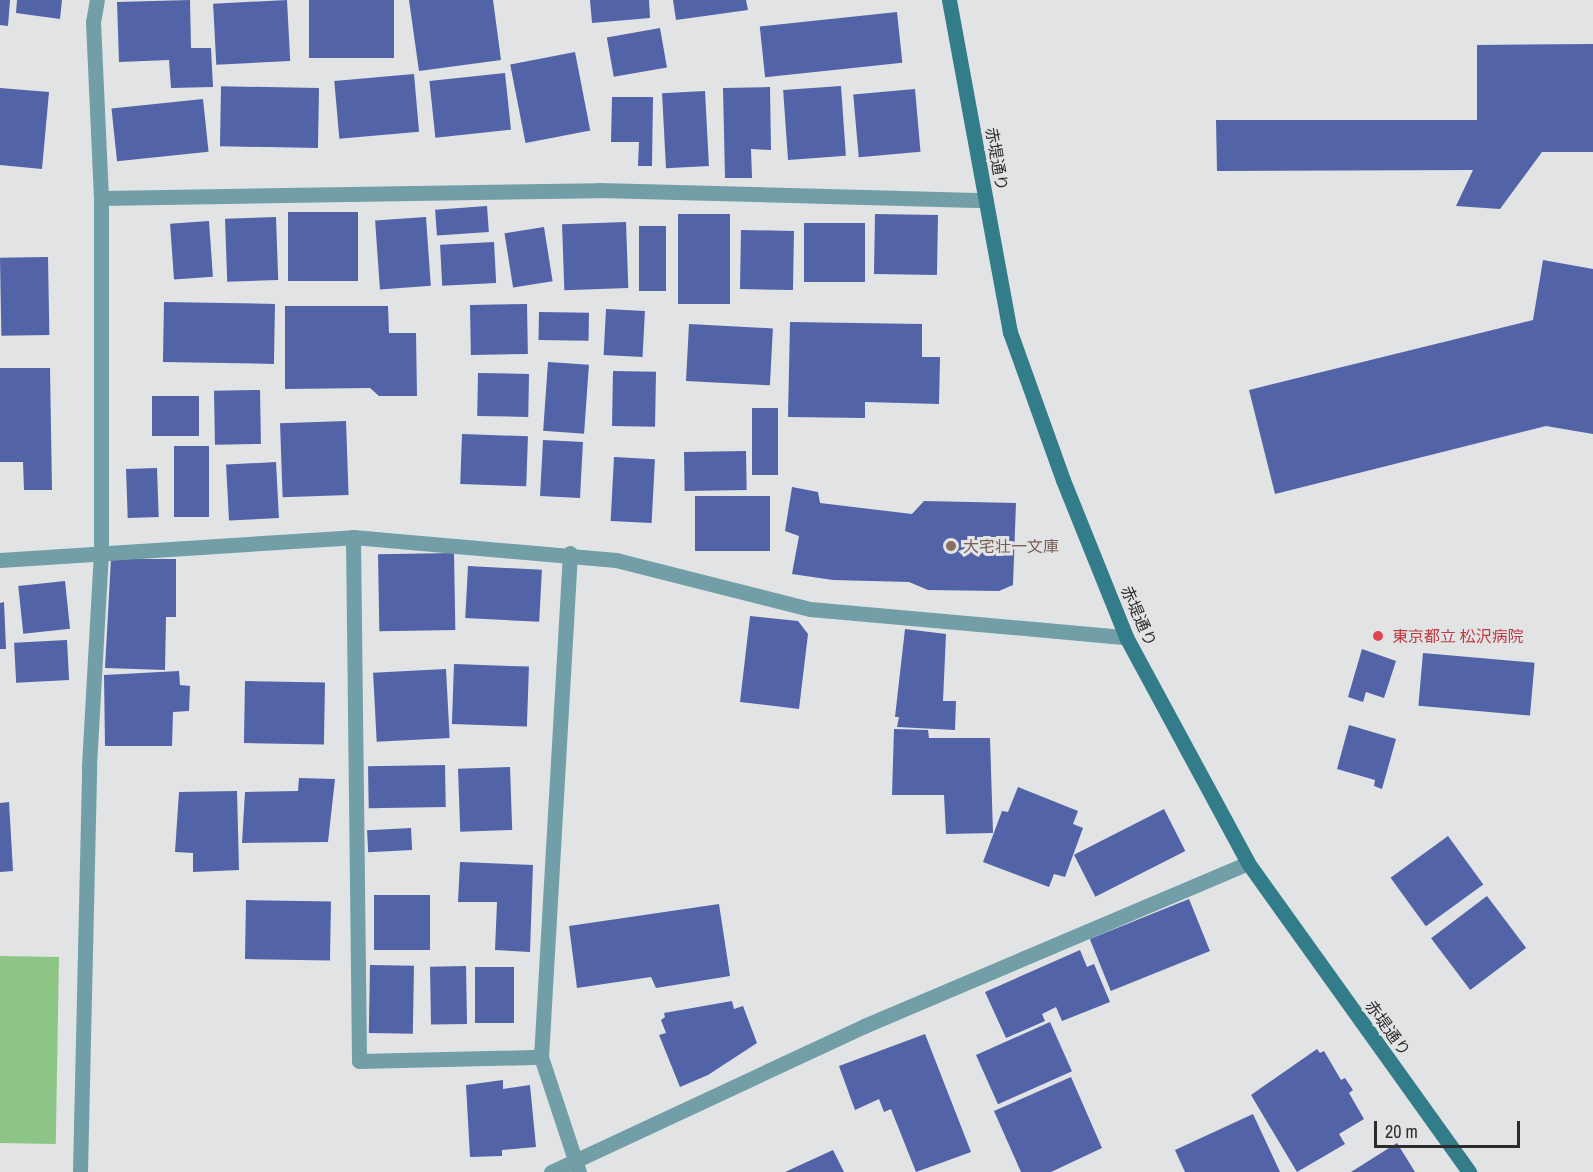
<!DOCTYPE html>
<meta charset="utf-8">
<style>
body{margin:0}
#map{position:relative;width:1593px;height:1172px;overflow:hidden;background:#e2e3e5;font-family:"Archivo Narrow","Noto Sans JP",sans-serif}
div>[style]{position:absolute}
.green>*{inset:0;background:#8dc586;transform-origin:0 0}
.building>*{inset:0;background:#5263a8;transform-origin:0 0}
.lane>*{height:15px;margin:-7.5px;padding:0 7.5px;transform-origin:7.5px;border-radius:7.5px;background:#729ea8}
.street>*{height:15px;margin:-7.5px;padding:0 7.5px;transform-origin:7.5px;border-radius:7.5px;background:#729ea8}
.secondary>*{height:15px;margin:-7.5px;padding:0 7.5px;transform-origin:7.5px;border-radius:7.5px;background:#337c8a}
.dots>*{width:16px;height:16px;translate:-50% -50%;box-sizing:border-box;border:3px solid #e2e3e5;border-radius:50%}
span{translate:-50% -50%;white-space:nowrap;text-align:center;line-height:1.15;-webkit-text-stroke:6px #e2e3e5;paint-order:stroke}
.street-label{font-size:16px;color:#2c2c2d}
.education-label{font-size:16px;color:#785e54}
.left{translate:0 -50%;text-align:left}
.health-label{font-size:16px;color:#be3a42}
.scale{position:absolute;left:1374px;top:1121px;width:146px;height:27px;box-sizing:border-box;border:3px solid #2c2c2d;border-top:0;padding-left:8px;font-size:18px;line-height:21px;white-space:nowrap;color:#2c2c2d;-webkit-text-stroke:4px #e2e3e5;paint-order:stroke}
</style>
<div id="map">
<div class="green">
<div style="left:0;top:956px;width:59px;height:187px;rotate:1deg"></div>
</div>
<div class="building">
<div style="clip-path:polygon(0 0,10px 0,8px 26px,0 25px)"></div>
<div style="clip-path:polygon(17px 0,62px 0,60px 19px,16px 13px)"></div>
<div style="clip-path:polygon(190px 0,191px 48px,211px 48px,213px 87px,171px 88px,169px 60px,119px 62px,117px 2px)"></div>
<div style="left:287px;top:0;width:61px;height:74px;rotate:87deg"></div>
<div style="left:309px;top:0;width:85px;height:58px"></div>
<div style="clip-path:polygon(409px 0,493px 0,501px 60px,419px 71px)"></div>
<div style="clip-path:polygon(590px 0,649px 0,650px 18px,592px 23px)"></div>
<div style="clip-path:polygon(673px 0,746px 0,748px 10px,676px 20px)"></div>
<div style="left:897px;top:12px;width:51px;height:138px;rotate:84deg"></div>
<div style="left:660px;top:28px;width:40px;height:54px;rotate:80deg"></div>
<div style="clip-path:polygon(1593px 44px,1593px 152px,1542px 152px,1500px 209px,1456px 206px,1473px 170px,1217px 171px,1216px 120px,1477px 120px,1477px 45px)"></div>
<div style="left:575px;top:52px;width:80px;height:66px;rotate:79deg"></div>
<div style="left:505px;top:73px;width:57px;height:76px;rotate:84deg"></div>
<div style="left:414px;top:74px;width:58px;height:80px;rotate:85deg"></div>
<div style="left:841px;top:86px;width:70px;height:58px;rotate:86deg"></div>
<div style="clip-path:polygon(770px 87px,771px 150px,751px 149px,752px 178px,725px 178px,723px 88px)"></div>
<div style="clip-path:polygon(0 88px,49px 92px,42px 169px,0 165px)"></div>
<div style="left:319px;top:88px;width:60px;height:98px;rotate:91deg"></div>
<div style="left:915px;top:89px;width:63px;height:62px;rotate:85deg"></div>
<div style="left:705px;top:91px;width:75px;height:43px;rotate:87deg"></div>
<div style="clip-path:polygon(612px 97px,653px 97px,652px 166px,638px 166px,639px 142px,611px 142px)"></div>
<div style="left:203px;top:99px;width:53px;height:92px;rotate:84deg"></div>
<div style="left:487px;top:206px;width:26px;height:52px;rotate:86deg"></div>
<div style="left:288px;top:212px;width:70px;height:69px"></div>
<div style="left:678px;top:214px;width:52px;height:90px"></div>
<div style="left:875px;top:214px;width:63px;height:60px;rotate:1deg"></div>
<div style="left:276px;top:217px;width:63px;height:51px;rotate:88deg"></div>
<div style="left:426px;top:217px;width:69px;height:51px;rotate:86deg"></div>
<div style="left:209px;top:221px;width:56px;height:39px;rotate:86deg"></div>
<div style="left:626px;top:222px;width:66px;height:64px;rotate:88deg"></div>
<div style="left:804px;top:223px;width:61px;height:59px"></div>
<div style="left:639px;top:226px;width:27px;height:65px"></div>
<div style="left:544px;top:227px;width:55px;height:40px;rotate:81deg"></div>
<div style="left:741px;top:230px;width:53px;height:59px;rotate:1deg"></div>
<div style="left:494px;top:242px;width:41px;height:54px;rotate:87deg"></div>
<div style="left:48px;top:257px;width:78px;height:48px;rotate:89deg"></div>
<div style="clip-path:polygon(1543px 260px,1593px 269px,1593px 434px,1546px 426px,1275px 494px,1249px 390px,1533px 320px)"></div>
<div style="left:164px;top:302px;width:111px;height:60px;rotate:1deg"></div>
<div style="left:527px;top:304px;width:50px;height:57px;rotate:89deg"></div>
<div style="clip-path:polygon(285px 306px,388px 306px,389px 333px,416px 333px,417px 396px,379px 396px,370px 388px,285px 389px)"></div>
<div style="left:606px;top:309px;width:39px;height:46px;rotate:3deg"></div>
<div style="left:539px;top:312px;width:50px;height:28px;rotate:1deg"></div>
<div style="clip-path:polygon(790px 322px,922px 324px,922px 357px,940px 357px,939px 404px,865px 402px,865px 418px,788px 417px)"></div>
<div style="left:689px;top:324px;width:84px;height:57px;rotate:3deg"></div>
<div style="left:548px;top:362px;width:41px;height:69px;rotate:4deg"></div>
<div style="clip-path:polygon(0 368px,50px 368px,52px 490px,24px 490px,23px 462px,0 462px)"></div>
<div style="left:613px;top:371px;width:43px;height:55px;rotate:1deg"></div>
<div style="left:478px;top:373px;width:51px;height:43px;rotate:1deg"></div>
<div style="left:260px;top:390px;width:54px;height:46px;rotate:89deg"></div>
<div style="left:152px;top:396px;width:47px;height:40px"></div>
<div style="left:752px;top:408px;width:26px;height:67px"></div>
<div style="left:346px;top:421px;width:74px;height:66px;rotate:88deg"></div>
<div style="left:462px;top:434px;width:66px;height:50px;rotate:2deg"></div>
<div style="left:543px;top:440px;width:40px;height:56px;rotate:3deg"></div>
<div style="left:174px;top:446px;width:35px;height:71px"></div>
<div style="left:746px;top:451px;width:39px;height:62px;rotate:89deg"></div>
<div style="left:614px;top:457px;width:41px;height:64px;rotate:3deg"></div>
<div style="left:276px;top:462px;width:56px;height:50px;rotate:87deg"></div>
<div style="left:157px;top:468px;width:49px;height:31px;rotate:88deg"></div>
<div style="clip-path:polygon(792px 487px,818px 492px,820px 503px,912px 514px,924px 501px,1016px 503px,1013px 585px,999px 591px,928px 590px,909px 582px,833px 580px,792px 574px,799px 536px,785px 531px)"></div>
<div style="left:695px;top:496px;width:75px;height:55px"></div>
<div style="left:454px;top:553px;width:77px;height:76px;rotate:89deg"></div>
<div style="clip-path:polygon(111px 559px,176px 559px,176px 617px,166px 617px,165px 670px,105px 668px)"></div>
<div style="left:468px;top:566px;width:74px;height:52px;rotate:3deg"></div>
<div style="left:65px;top:581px;width:48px;height:47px;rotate:84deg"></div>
<div style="clip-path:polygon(4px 602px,6px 649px,0 649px,0 603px)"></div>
<div style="clip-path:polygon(750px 616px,798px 621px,808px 634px,799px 709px,740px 702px)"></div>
<div style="clip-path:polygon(905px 629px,946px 634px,943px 701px,956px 701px,955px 730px,897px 727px,899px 717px,895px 717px)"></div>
<div style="left:67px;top:640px;width:40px;height:53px;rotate:87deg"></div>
<div style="clip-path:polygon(1362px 649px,1396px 661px,1384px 698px,1366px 692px,1363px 702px,1348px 697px)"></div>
<div style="left:1423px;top:653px;width:112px;height:53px;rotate:5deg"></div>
<div style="left:454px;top:664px;width:75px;height:60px;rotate:2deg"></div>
<div style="left:446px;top:669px;width:69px;height:73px;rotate:87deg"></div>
<div style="clip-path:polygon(179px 671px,180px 685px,190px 686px,189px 711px,173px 712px,172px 746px,105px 746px,104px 675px)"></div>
<div style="left:245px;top:681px;width:80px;height:62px;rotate:1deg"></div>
<div style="clip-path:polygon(1349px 725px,1396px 739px,1382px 789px,1374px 786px,1375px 780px,1337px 769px)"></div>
<div style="clip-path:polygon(894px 729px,928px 730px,929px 738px,990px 738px,993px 833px,946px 834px,944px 795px,892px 795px)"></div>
<div style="left:445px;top:765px;width:42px;height:77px;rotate:89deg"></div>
<div style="left:510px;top:767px;width:63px;height:52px;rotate:88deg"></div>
<div style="clip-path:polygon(299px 778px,335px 779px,328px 842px,242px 843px,245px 792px,298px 791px)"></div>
<div style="clip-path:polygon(1018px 787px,1078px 811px,1073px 824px,1083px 828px,1065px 877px,1054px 874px,1049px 887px,983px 862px,1002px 811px,1008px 812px)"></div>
<div style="clip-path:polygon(237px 791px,239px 870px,193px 872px,193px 853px,175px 852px,179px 792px)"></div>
<div style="clip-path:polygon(9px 802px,13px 871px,0 872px,0 803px)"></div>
<div style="left:1164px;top:809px;width:47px;height:101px;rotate:63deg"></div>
<div style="left:411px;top:828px;width:22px;height:44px;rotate:87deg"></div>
<div style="left:1448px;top:836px;width:60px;height:71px;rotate:54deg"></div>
<div style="clip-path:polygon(460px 862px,533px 865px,530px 952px,495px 950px,497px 902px,458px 902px)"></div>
<div style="left:374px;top:895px;width:56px;height:55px"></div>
<div style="left:1487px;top:896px;width:65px;height:70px;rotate:53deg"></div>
<div style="left:1189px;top:899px;width:56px;height:107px;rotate:68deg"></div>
<div style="left:246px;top:900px;width:85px;height:59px;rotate:1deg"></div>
<div style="clip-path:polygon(719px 904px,730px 976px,656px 988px,651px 977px,577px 988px,569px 926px)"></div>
<div style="clip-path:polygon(1080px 950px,1087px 967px,1094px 964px,1110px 1002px,1062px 1021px,1056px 1007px,1042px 1014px,1045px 1021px,1006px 1038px,985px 992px)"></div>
<div style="left:370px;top:965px;width:44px;height:68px;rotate:1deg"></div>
<div style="left:466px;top:966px;width:58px;height:36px;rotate:89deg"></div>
<div style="left:475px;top:967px;width:39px;height:56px"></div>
<div style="clip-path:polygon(732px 1001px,734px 1009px,743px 1006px,757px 1043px,708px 1075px,680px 1087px,659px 1035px,666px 1033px,661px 1020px,665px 1017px,664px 1013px)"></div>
<div style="left:1050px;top:1022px;width:54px;height:81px;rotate:66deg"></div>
<div style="clip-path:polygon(925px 1034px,971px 1152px,916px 1172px,891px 1109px,884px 1112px,879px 1099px,855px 1110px,839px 1066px)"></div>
<div style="clip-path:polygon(1317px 1049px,1320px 1053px,1324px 1051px,1341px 1080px,1345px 1078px,1353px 1090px,1349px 1093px,1364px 1119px,1339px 1134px,1345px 1144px,1297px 1172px,1251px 1095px)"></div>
<div style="clip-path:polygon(1071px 1077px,1102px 1148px,1051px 1172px,1021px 1172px,994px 1111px)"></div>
<div style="clip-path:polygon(503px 1080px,503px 1089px,530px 1085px,536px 1147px,502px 1150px,502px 1156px,470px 1157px,466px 1085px)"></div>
<div style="clip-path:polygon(1253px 1114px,1280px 1172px,1185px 1172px,1175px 1150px)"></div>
<div style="clip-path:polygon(1397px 1143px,1415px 1172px,1351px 1172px)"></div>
<div style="clip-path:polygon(833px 1150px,844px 1172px,785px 1172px)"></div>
</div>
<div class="lane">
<div style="left:353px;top:537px;width:524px;rotate:89.34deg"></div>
<div style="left:359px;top:1061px;width:182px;rotate:-1.3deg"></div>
</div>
<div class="street">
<div style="left:101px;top:198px;width:498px;rotate:-0.9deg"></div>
<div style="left:599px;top:190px;width:387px;rotate:1.5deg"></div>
<div style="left:570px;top:553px;width:505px;rotate:93.29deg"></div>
<div style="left:541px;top:1057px;width:121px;rotate:71.7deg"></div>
<div style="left:0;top:560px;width:354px;rotate:-3.7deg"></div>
<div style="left:353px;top:537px;width:264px;rotate:5deg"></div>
<div style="left:616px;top:560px;width:200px;rotate:14.2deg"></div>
<div style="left:810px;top:609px;width:317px;rotate:5.1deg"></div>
<div style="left:80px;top:1172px;width:406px;rotate:-88.7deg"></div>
<div style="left:89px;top:766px;width:214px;rotate:-86.8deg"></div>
<div style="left:101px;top:552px;width:354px;rotate:-90deg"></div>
<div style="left:101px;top:198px;width:176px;rotate:-92.6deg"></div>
<div style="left:93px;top:22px;width:22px;rotate:-80deg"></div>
<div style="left:551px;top:1172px;width:345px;rotate:-25deg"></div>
<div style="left:864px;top:1026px;width:417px;rotate:-23deg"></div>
</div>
<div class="secondary">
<div style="left:949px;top:0;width:338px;rotate:79.6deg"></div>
<div style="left:1010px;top:332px;width:157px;rotate:70.3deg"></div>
<div style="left:1063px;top:480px;width:169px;rotate:68.1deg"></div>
<div style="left:1126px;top:637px;width:257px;rotate:61.6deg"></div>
<div style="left:1248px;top:863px;width:380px;rotate:54.4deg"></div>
</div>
<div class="dots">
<div style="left:951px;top:546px;background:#8d6e63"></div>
<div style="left:1378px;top:636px;background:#e0444e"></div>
</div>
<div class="street-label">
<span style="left:997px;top:159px;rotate:80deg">赤堤通り</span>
<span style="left:1139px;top:616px;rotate:66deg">赤堤通り</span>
<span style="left:1388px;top:1028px;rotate:54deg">赤堤通り</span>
</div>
<div class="education-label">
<span class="left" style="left:963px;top:546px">大宅壮一文庫</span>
</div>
<div class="health-label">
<span class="left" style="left:1392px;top:636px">東京都立 松沢病院</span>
</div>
<div class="scale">20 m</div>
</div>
